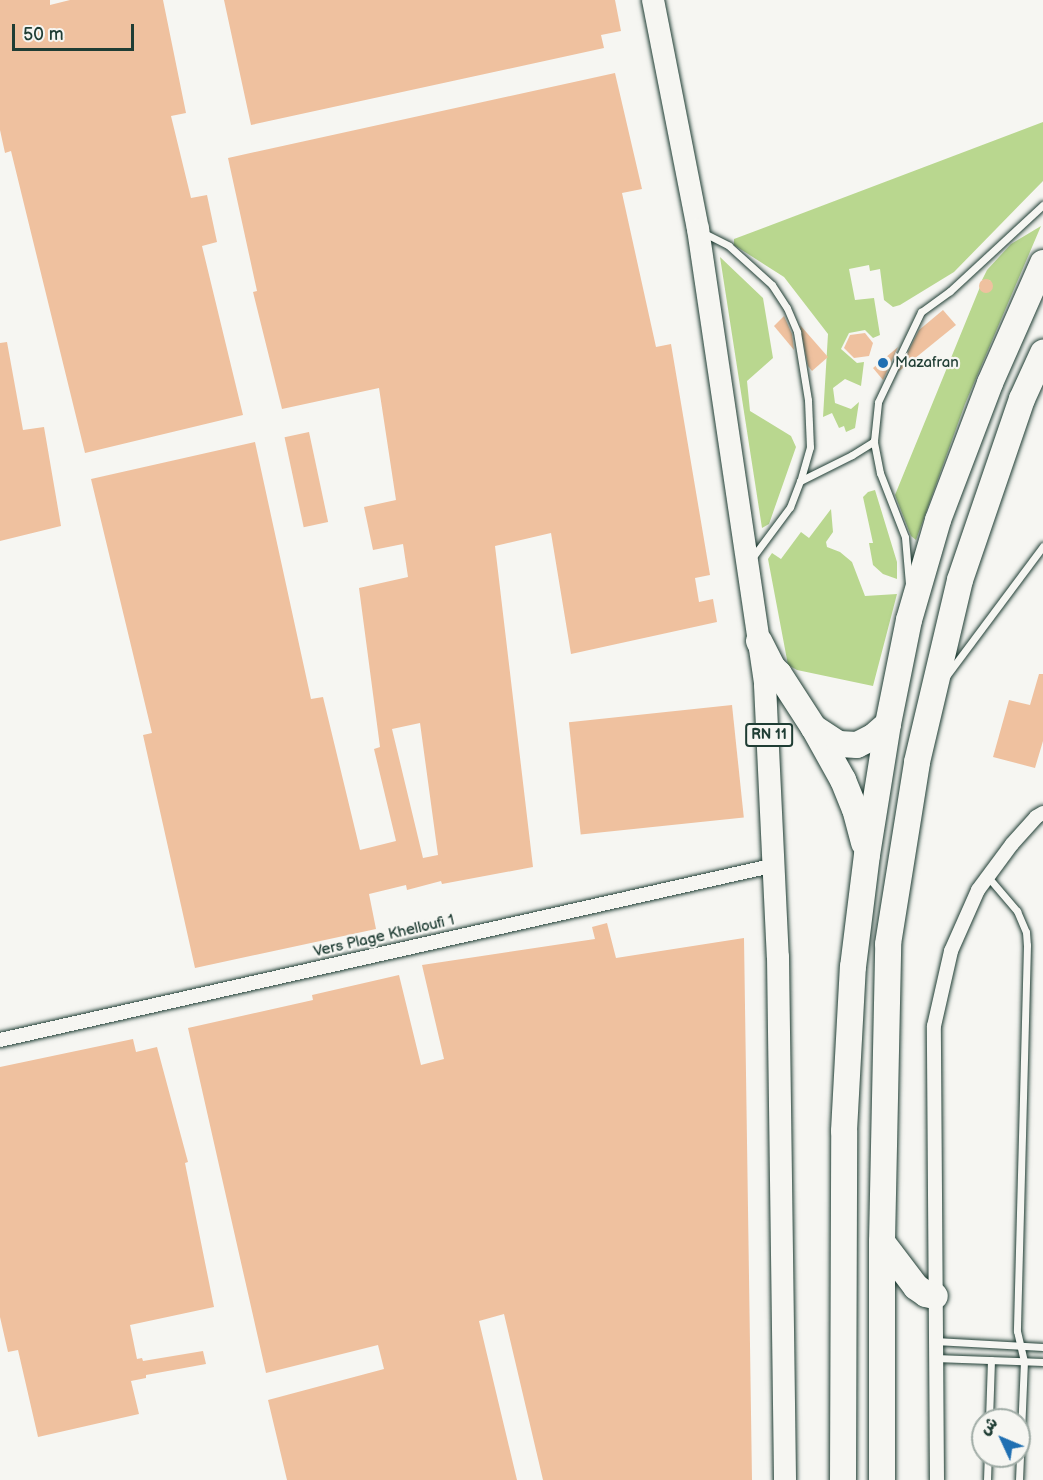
<!DOCTYPE html>
<meta charset="utf-8">
<style>
body{margin:0}
#map{position:relative;width:1043px;height:1480px;overflow:hidden;background:#f6f6f2;font-family:"Balsamiq Sans","Playpen Sans Arabic",sans-serif}
div>[style]{position:absolute}
.green>*{inset:0;background:#b9d78f}
.building>*{inset:0;background:#efc19f;transform-origin:0 0}
.round{border-radius:50%}
.roads{filter:drop-shadow(0 0 2px #1f3d34) drop-shadow(0 0 2px #1f3d34)}
.service>*{height:7px;margin:-3.5px;padding:0 3.5px;transform-origin:3.5px;border-radius:3.5px;background:#f6f6f2}
.minor>*{height:14px;margin:-7px;padding:0 7px;transform-origin:7px;border-radius:7px;background:#f6f6f2}
.primary>*{height:22px;margin:-11px;padding:0 11px;transform-origin:11px;border-radius:11px;background:#f6f6f2}
.motorway>*{height:26px;margin:-13px;padding:0 13px;transform-origin:13px;border-radius:13px;background:#f6f6f2}
.dots>*{width:16px;height:16px;translate:-50% -50%;box-sizing:border-box;border:3px solid #f6f6f2;border-radius:50%}
span{translate:-50% -50%;white-space:nowrap;text-align:center;line-height:1.15;-webkit-text-stroke:4.5px #f6f6f2;paint-order:stroke}
.shield-label span{padding:2px 4px;background:#f6f6f2;border:2px solid;border-radius:4px;-webkit-text-stroke-width:0}
.shield-label{font-size:14px;color:#1f3d34;font-weight:700}
.poi-label{font-size:15px;color:#1f3d34}
.left{translate:0 -50%;text-align:left}
.street-label{font-size:15px;color:#1f3d34}
.north{position:absolute;left:971px;top:1408px;width:60px;height:60px;box-sizing:border-box;background:#f6f6f2;border:2px solid #a0aca6;border-radius:50%;rotate:314deg;font-size:16px;font-weight:700;line-height:24px;text-align:center;color:#1f3d34}
.north::after{content:'';display:block;margin:auto;width:21px;height:27px;background:#1f6fb2;clip-path:polygon(50% 0,100% 100%,50% 72%,0 100%)}
.scale{position:absolute;left:12px;top:24px;width:122px;height:27px;box-sizing:border-box;border:3px solid #1f3d34;border-top:0;padding-left:8px;font-size:18px;line-height:21px;white-space:nowrap;color:#1f3d34;-webkit-text-stroke:4px #f6f6f2;paint-order:stroke}
</style>
<div id="map">
<div class="green">
<div style="clip-path:polygon(1043px 122px,1043px 181px,954px 272px,900px 305px,893px 307px,884px 300px,880px 269px,870px 271px,869px 265px,849px 269px,855px 300px,874px 298px,880px 335px,873px 338px,865px 330px,849px 333px,841px 349px,857px 363px,864px 362px,861px 386px,845px 379px,833px 388px,835px 403px,851px 409px,859px 402px,855px 428px,846px 432px,844px 426px,839px 428px,832px 413px,823px 417px,828px 334px,784px 277px,734px 245px,734px 239px)"></div>
<div style="clip-path:polygon(1041px 226px,965px 404px,916px 540px,911px 536px,895px 495px,897px 490px,980px 287px,985px 292px,992px 288px,990px 280px,982px 280px,987px 270px,1011px 244px)"></div>
<div style="clip-path:polygon(720px 257px,763px 298px,773px 358px,747px 381px,750px 411px,791px 436px,796px 447px,769px 524px,762px 528px)"></div>
<div style="clip-path:polygon(875px 490px,897px 562px,897px 579px,883px 574px,873px 565px,869px 543px,873px 543px,863px 497px,868px 492px)"></div>
<div style="clip-path:polygon(831px 509px,833px 532px,826px 542px,827px 547px,840px 552px,852px 562px,865px 596px,897px 594px,873px 686px,797px 670px,788px 665px,768px 559px,772px 553px,781px 559px,801px 532px,809px 538px)"></div>
</div>
<div class="building">
<div style="clip-path:polygon(0 0,50px 0,50px 5px,70px 0,163px 0,186px 113px,171px 116px,191px 198px,207px 195px,217px 242px,202px 246px,243px 415px,85px 453px,11px 151px,5px 153px,0 130px)"></div>
<div style="clip-path:polygon(224px 0,615px 0,621px 31px,601px 35px,604px 48px,251px 125px)"></div>
<div style="clip-path:polygon(evenodd,615px 73px,642px 189px,622px 193px,656px 347px,671px 344px,710px 575px,695px 578px,699px 602px,713px 599px,717px 622px,571px 654px,551px 533px,495px 546px,533px 867px,442px 884px,441px 881px,407px 890px,406px 885px,369px 894px,376px 929px,195px 968px,143px 735px,152px 733px,91px 479px,255px 442px,311px 699px,323px 697px,360px 850px,396px 841px,374px 749px,380px 747px,359px 588px,408px 577px,403px 544px,373px 550px,364px 507px,396px 500px,379px 388px,282px 409px,253px 292px,257px 291px,228px 158px,615px 73px,420px 723px,438px 855px,423px 858px,392px 729px,420px 723px)"></div>
<div class="round" style="left:979px;top:279px;width:14px;height:14px"></div>
<div style="clip-path:polygon(943px 310px,956px 325px,898px 372px,919px 330px)"></div>
<div style="clip-path:polygon(784px 316px,792px 334px,794px 350px,774px 326px)"></div>
<div style="clip-path:polygon(800px 325px,828px 357px,812px 371px,808px 366px)"></div>
<div style="clip-path:polygon(865px 333px,873px 343px,869px 356px,854px 358px,844px 348px,850px 335px)"></div>
<div style="clip-path:polygon(7px 342px,23px 430px,44px 427px,61px 526px,0 541px,0 343px)"></div>
<div style="clip-path:polygon(898px 347px,883px 380px,873px 368px)"></div>
<div style="left:309px;top:432px;width:92px;height:25px;rotate:78deg"></div>
<div style="clip-path:polygon(1039px 674px,1043px 674px,1043px 741px,1035px 768px,993px 757px,1009px 700px,1030px 705px)"></div>
<div style="left:732px;top:705px;width:113px;height:164px;rotate:84deg"></div>
<div style="clip-path:polygon(607px 923px,616px 958px,744px 938px,752px 1480px,543px 1480px,504px 1314px,479px 1321px,517px 1480px,287px 1480px,268px 1400px,384px 1369px,378px 1345px,266px 1373px,188px 1028px,313px 1000px,312px 995px,399px 975px,421px 1065px,444px 1059px,422px 965px,595px 939px,592px 927px)"></div>
<div style="clip-path:polygon(133px 1039px,136px 1052px,157px 1047px,188px 1162px,185px 1163px,214px 1307px,130px 1325px,137px 1359px,142px 1358px,143px 1361px,203px 1351px,206px 1364px,146px 1375px,146px 1378px,131px 1381px,139px 1414px,38px 1437px,18px 1350px,8px 1352px,0 1317px,0 1067px)"></div>
</div>
<div class="roads">
<div class="service">
<div style="left:704px;top:233px;width:28px;rotate:27deg"></div>
<div style="left:729px;top:246px;width:58px;rotate:42.2deg"></div>
<div style="left:772px;top:285px;width:27px;rotate:57deg"></div>
<div style="left:787px;top:308px;width:26px;rotate:67deg"></div>
<div style="left:797px;top:332px;width:69px;rotate:80.8deg"></div>
<div style="left:808px;top:400px;width:47px;rotate:87.6deg"></div>
<div style="left:810px;top:447px;width:35px;rotate:106deg"></div>
<div style="left:800px;top:481px;width:28px;rotate:111deg"></div>
<div style="left:790px;top:507px;width:64px;rotate:126.7deg"></div>
<div style="left:800px;top:481px;width:58px;rotate:-26.6deg"></div>
<div style="left:852px;top:455px;width:26px;rotate:-32deg"></div>
<div style="left:909px;top:584px;width:47px;rotate:-94.9deg"></div>
<div style="left:905px;top:537px;width:69px;rotate:-111.3deg"></div>
<div style="left:880px;top:473px;width:33px;rotate:-101deg"></div>
<div style="left:874px;top:441px;width:39px;rotate:-84deg"></div>
<div style="left:878px;top:402px;width:100px;rotate:-64.5deg"></div>
<div style="left:921px;top:312px;width:36px;rotate:-36deg"></div>
<div style="left:950px;top:291px;width:127px;rotate:-42.8deg"></div>
<div style="left:947px;top:675px;width:161px;rotate:-53.3deg"></div>
<div style="left:988px;top:877px;width:45px;rotate:49.5deg"></div>
<div style="left:1017px;top:911px;width:23px;rotate:67deg"></div>
<div style="left:1026px;top:932px;width:13px;rotate:86deg"></div>
<div style="left:1027px;top:945px;width:386px;rotate:91.5deg"></div>
<div style="left:1017px;top:1331px;width:31px;rotate:77deg"></div>
<div style="left:1024px;top:1361px;width:119px;rotate:92.4deg"></div>
<div style="left:935px;top:1341px;width:108px;rotate:3.2deg"></div>
<div style="left:935px;top:1358px;width:108px;rotate:2.1deg"></div>
<div style="left:989px;top:1420px;width:60px;rotate:-88.1deg"></div>
<div style="left:987px;top:1480px;width:24px;rotate:-88deg"></div>
</div>
<div class="minor">
<div style="left:0;top:1040px;width:795px;rotate:-12.72deg"></div>
<div style="left:937px;top:1480px;width:454px;rotate:-90.4deg"></div>
<div style="left:934px;top:1026px;width:77px;rotate:-77.2deg"></div>
<div style="left:951px;top:951px;width:67px;rotate:-66.1deg"></div>
<div style="left:978px;top:890px;width:57px;rotate:-53.5deg"></div>
<div style="left:1012px;top:844px;width:36px;rotate:-48deg"></div>
<div style="left:1036px;top:817px;width:8px;rotate:-30deg"></div>
</div>
<div class="primary">
<div style="left:653px;top:0;width:233px;rotate:78.9deg"></div>
<div style="left:698px;top:229px;width:461px;rotate:81.6deg"></div>
<div style="left:765px;top:685px;width:272px;rotate:87.3deg"></div>
<div style="left:778px;top:957px;width:523px;rotate:89.23deg"></div>
</div>
<div class="motorway">
<div style="left:759px;top:641px;width:30px;rotate:63deg"></div>
<div style="left:773px;top:668px;width:8px;rotate:45deg"></div>
<div style="left:779px;top:674px;width:64px;rotate:57.1deg"></div>
<div style="left:814px;top:728px;width:60px;rotate:60.9deg"></div>
<div style="left:843px;top:780px;width:31px;rotate:68deg"></div>
<div style="left:855px;top:809px;width:35px;rotate:75deg"></div>
<div style="left:814px;top:728px;width:30px;rotate:33deg"></div>
<div style="left:839px;top:744px;width:18px;rotate:3deg"></div>
<div style="left:857px;top:745px;width:18px;rotate:-27deg"></div>
<div style="left:873px;top:737px;width:20px;rotate:-41deg"></div>
<div style="left:882px;top:1242px;width:56px;rotate:52.9deg"></div>
<div style="left:916px;top:1287px;width:12px;rotate:35deg"></div>
<div style="left:926px;top:1294px;width:9px;rotate:13deg"></div>
<div style="left:843px;top:1480px;width:349px;rotate:-89.8deg"></div>
<div style="left:844px;top:1131px;width:164px;rotate:-86.9deg"></div>
<div style="left:853px;top:967px;width:113px;rotate:-82.9deg"></div>
<div style="left:867px;top:855px;width:133px;rotate:-80.9deg"></div>
<div style="left:888px;top:724px;width:106px;rotate:-78.6deg"></div>
<div style="left:909px;top:620px;width:104px;rotate:-73.8deg"></div>
<div style="left:938px;top:520px;width:147px;rotate:-69.2deg"></div>
<div style="left:990px;top:383px;width:131px;rotate:-66.2deg"></div>
<div style="left:882px;top:1480px;width:238px;rotate:-90deg"></div>
<div style="left:882px;top:1242px;width:298px;rotate:-88.8deg"></div>
<div style="left:888px;top:944px;width:184px;rotate:-80.9deg"></div>
<div style="left:917px;top:762px;width:187px;rotate:-76.7deg"></div>
<div style="left:960px;top:580px;width:191px;rotate:-71.1deg"></div>
<div style="left:1022px;top:399px;width:51px;rotate:-65.5deg"></div>
</div>
</div>
<div class="dots">
<div style="left:883px;top:363px;background:#1f6fb2"></div>
</div>
<div class="shield-label">
<span style="left:769px;top:735px">RN 11</span>
</div>
<div class="poi-label">
<span class="left" style="left:895px;top:363px">Mazafran</span>
</div>
<div class="street-label">
<span style="left:384px;top:936px;rotate:-13deg">Vers Plage Khelloufi 1</span>
</div>
<div class="north">ش</div>
<div class="scale">50 m</div>
</div>
